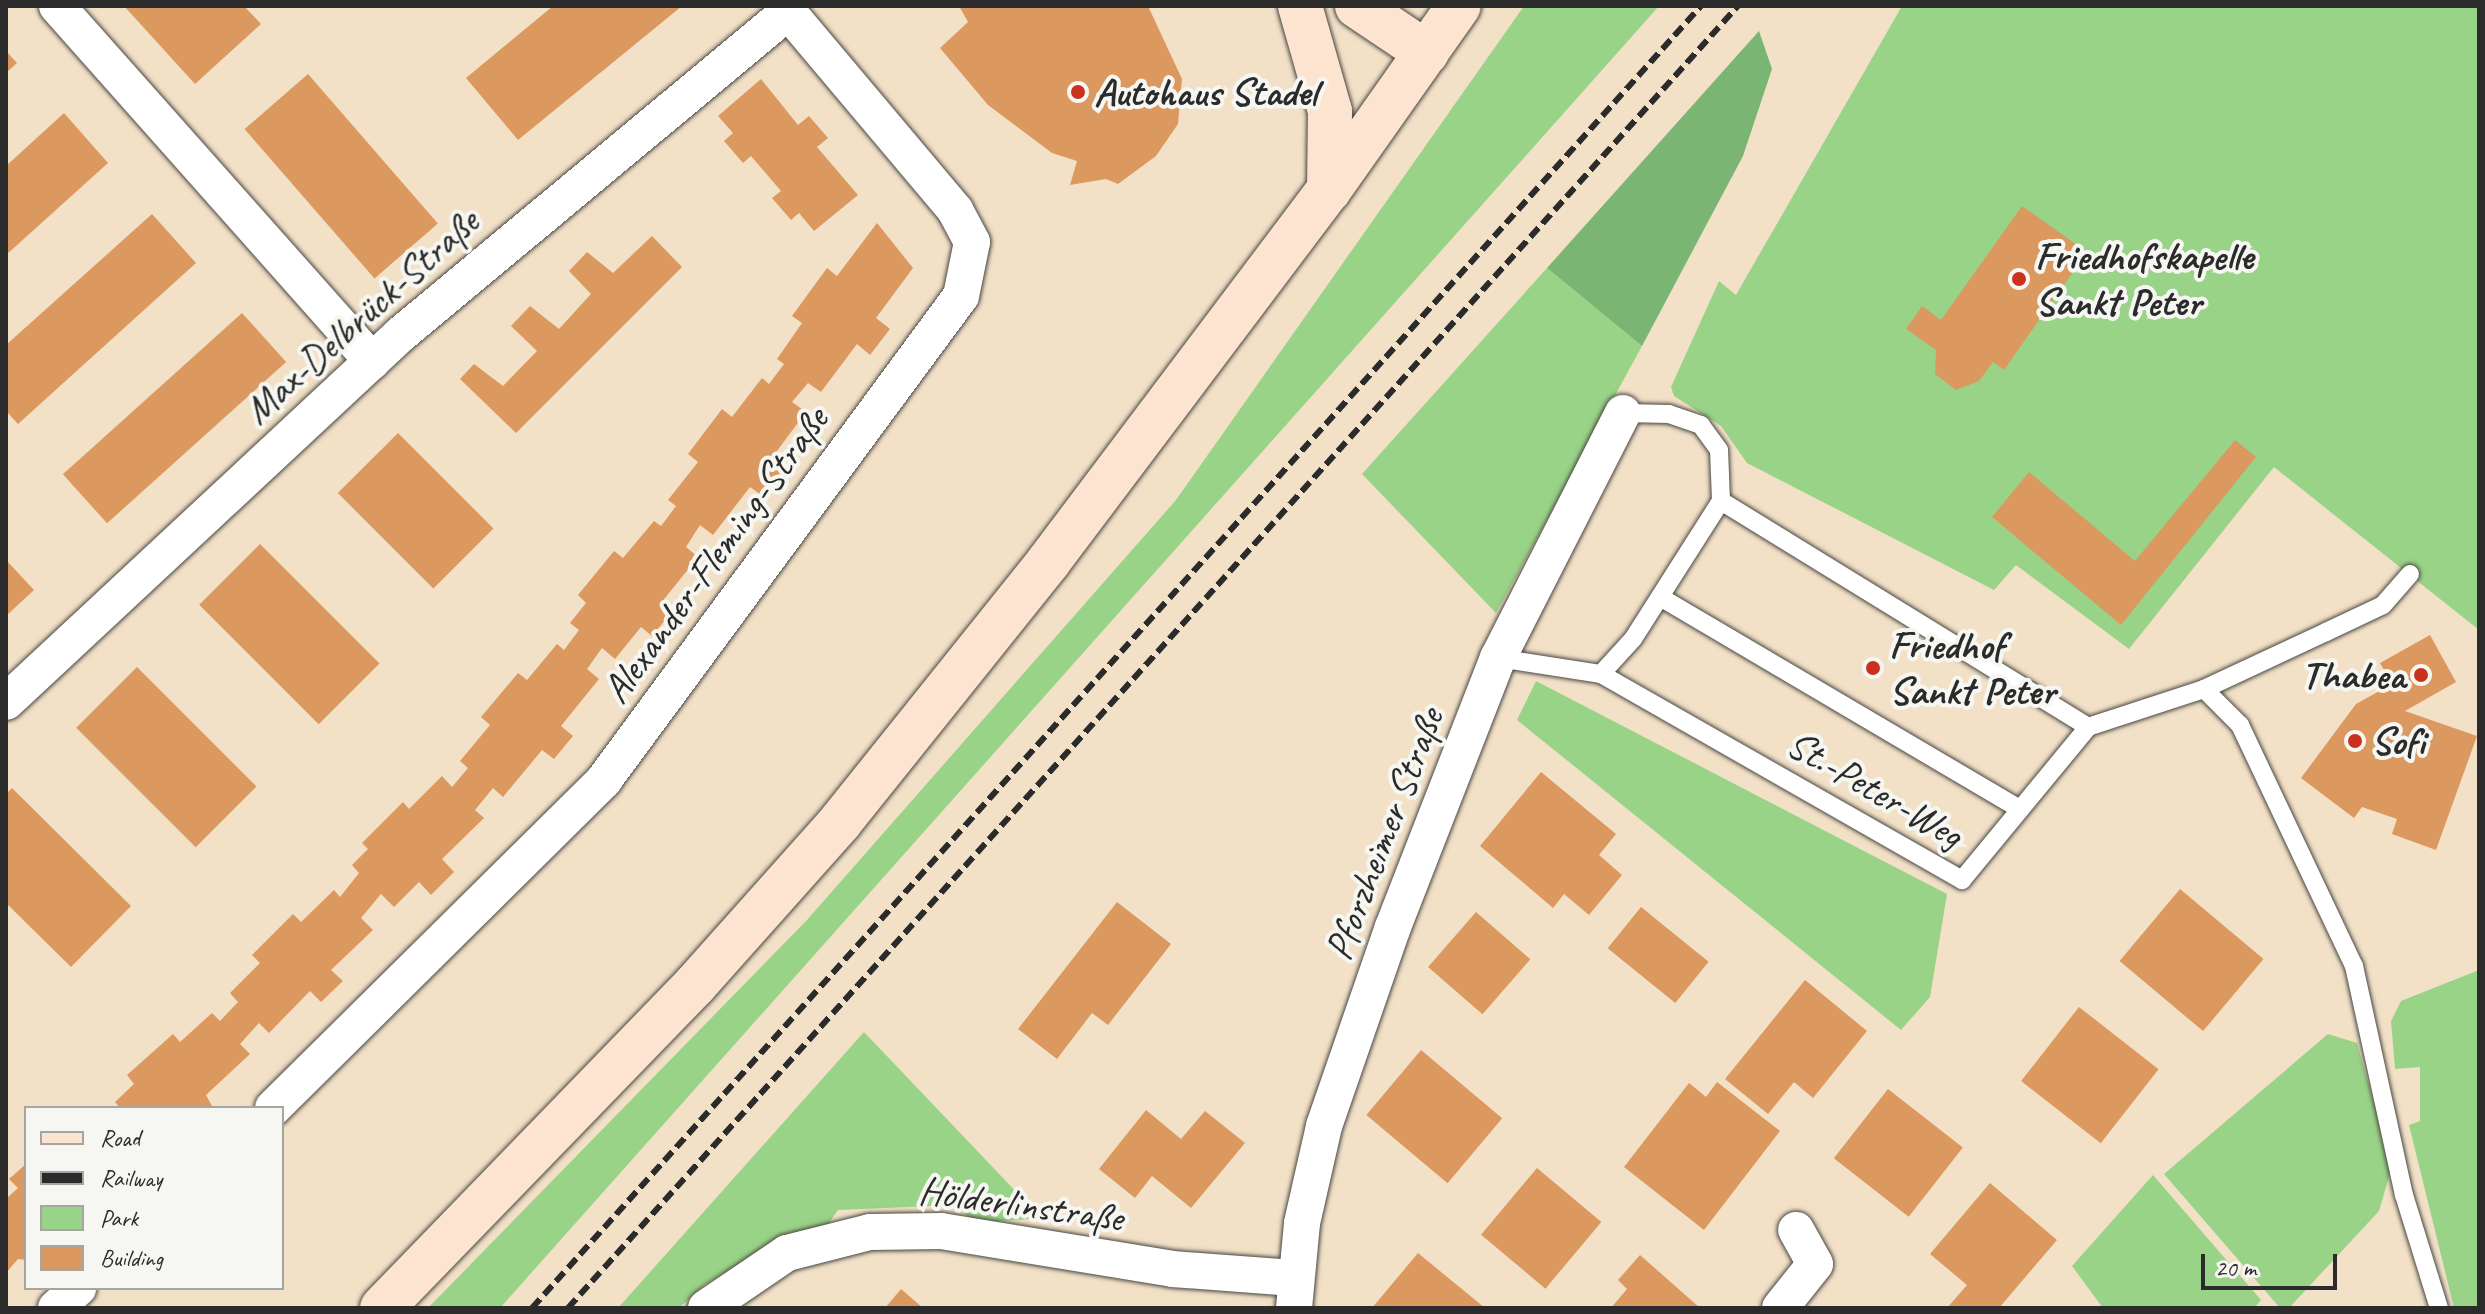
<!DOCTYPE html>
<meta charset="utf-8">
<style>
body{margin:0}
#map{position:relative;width:2485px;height:1314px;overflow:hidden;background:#f2e1c7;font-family:Caveat,sans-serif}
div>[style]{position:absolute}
.green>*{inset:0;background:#99d387}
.forest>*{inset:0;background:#7ab574}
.building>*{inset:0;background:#db995f;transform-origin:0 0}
.roads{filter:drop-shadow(0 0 2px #494642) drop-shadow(0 0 2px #494642)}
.lane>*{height:18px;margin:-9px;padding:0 9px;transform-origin:9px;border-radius:9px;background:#fff}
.street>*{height:36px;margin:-18px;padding:0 18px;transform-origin:18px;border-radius:18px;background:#fff}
.secondary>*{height:44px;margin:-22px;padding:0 22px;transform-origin:22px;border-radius:22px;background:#fde4d1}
.rail>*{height:6px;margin-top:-3px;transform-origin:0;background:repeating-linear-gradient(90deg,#2b2b2b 0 12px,transparent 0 18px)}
.dots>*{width:22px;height:22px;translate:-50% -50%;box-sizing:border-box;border:4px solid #f6f6f2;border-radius:50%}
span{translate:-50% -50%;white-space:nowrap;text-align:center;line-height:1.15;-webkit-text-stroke:8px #f6f6f2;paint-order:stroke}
.poi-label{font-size:40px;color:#2b2b2b;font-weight:700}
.left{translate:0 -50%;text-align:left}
.right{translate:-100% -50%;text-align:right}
.street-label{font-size:40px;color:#2b2b2b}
.frame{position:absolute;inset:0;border:8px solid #2b2b2b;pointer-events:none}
.legend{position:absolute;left:24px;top:1106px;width:260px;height:184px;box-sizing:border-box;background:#f6f6f2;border:2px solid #a5a5a2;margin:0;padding:10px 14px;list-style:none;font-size:24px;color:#2b2b2b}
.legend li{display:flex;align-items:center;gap:16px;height:40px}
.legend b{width:40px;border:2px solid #a5a5a2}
.scale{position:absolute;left:2201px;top:1254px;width:136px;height:36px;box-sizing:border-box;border:4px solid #2b2b2b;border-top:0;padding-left:10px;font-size:24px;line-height:28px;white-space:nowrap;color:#2b2b2b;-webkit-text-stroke:6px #f6f6f2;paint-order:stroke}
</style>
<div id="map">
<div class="green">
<div style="clip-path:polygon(1524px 6px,1659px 6px,500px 1308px,428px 1308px,807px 920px,1176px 500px)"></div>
<div style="clip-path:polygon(1902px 6px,2479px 6px,2479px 630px,2274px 467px,2129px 649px,2016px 565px,1994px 590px,1747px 463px,1721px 426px,1674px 396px,1671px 387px,1719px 281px,1736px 295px)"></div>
<div style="clip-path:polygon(1547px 268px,1642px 346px,1496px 613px,1362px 474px)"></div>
<div style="clip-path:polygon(1536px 681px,1947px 894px,1930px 997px,1901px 1030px,1517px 720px)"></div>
<div style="clip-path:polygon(2479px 970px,2479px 1308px,2454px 1308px,2409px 1125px,2420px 1121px,2420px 1067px,2395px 1069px,2391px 1021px,2401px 1001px)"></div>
<div style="clip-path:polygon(864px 1032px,1041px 1218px,975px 1223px,955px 1205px,838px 1210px,827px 1226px,771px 1245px,704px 1285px,679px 1308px,618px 1308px)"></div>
<div style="clip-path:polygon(2328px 1034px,2357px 1043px,2392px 1166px,2379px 1211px,2289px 1308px,2280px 1308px,2164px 1174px)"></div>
<div style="clip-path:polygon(2153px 1175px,2261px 1300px,2254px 1308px,2103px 1308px,2072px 1266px)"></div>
</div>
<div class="forest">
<div style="clip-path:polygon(1759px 31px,1772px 69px,1743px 156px,1642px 346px,1547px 268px)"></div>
</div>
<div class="building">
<div style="clip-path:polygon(124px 6px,244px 6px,261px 24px,195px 84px)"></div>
<div style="clip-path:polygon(553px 6px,682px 6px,518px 140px,466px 78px)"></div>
<div style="clip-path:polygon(959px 6px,1148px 6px,1182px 79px,1178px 124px,1156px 156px,1118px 184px,1106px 179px,1070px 185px,1077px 161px,1052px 153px,988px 105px,940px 48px,968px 22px)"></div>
<div style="clip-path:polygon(6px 51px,17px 63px,6px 73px)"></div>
<div style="left:308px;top:74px;width:198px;height:84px;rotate:49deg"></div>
<div style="clip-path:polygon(761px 79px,798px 125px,809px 116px,828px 138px,817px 147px,858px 195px,814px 231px,799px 213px,791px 220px,772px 198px,781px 191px,751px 156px,743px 163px,724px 141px,733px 133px,718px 116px)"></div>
<div style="clip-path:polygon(64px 113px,108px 163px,6px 255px,6px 166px)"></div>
<div style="clip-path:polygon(2022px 206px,2087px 252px,2004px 370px,1993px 362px,1979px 381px,1956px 390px,1935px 374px,1936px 350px,1906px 329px,1922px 306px,1941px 320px)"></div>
<div style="clip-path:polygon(152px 214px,196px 263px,18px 424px,6px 411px,6px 345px)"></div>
<div style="clip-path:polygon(877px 223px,913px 268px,876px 318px,890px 329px,870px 355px,857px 344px,821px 392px,808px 383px,792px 402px,806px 412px,771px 459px,785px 469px,764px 497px,750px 487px,713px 535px,700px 525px,686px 547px,698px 557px,661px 603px,672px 612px,652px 636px,641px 627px,615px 659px,602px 648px,587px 669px,599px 679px,561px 726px,573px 736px,554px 759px,542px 750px,503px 797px,493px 788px,475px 810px,484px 818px,442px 859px,454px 872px,431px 895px,419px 882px,394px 907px,381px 894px,361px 918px,373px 930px,331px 970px,343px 981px,321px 1002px,310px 991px,269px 1033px,259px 1023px,240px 1044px,250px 1054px,206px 1095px,213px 1108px,120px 1108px,115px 1102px,134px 1084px,127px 1075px,173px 1034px,180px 1042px,212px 1013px,220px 1021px,238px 1002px,230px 993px,260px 963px,252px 955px,293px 914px,301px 922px,334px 890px,340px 897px,359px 873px,352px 865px,368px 849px,362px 843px,403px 802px,409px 809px,442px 776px,452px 787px,468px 768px,460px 761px,490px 725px,481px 717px,518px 673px,527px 680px,557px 644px,564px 650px,579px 630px,570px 623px,586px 603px,578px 595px,614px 551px,623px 558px,654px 521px,661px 526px,676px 506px,668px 500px,698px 462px,688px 454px,722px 409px,732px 417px,762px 378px,769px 384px,784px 364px,777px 359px,802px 323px,792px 316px,827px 268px,837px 276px)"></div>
<div style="clip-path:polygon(652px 236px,682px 267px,516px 433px,460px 379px,474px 364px,503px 386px,537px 351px,511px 326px,530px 306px,559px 329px,591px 294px,569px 271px,587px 252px,613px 273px)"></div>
<div style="left:242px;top:313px;width:66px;height:241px;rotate:48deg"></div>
<div style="left:398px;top:433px;width:135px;height:85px;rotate:45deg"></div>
<div style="clip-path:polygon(2235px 440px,2256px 457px,2121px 625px,1992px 517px,2029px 472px,2135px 561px)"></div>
<div style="left:260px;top:544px;width:169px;height:86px;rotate:45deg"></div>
<div style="clip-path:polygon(6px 560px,34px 590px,6px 616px)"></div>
<div style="clip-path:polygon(2430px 635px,2456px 682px,2405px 711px,2477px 736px,2436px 850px,2392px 834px,2397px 819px,2362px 807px,2354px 818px,2301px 778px,2356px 704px,2392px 684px,2380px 663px)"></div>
<div style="left:137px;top:667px;width:169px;height:86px;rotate:45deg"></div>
<div style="clip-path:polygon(1541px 772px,1616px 834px,1599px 855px,1622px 875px,1589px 915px,1564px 894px,1553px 908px,1480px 846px)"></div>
<div style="clip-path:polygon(12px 788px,131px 906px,71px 967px,6px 903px,6px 794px)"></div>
<div style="left:2180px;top:889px;width:109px;height:94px;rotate:40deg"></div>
<div style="clip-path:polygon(1117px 902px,1171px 944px,1108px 1025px,1092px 1013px,1057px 1059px,1018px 1029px)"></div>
<div style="left:1641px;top:907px;width:87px;height:53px;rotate:39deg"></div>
<div style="left:1476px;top:912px;width:72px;height:73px;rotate:41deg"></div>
<div style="clip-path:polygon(1805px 980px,1867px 1031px,1813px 1098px,1794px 1082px,1768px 1114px,1725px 1079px)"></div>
<div style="left:2079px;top:1007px;width:101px;height:94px;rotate:38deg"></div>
<div style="left:1421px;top:1050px;width:106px;height:85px;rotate:40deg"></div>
<div style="clip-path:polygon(1717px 1082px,1780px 1131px,1704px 1230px,1624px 1167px,1689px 1083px,1706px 1097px)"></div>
<div style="left:1888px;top:1089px;width:95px;height:88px;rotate:38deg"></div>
<div style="clip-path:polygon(1146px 1110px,1181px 1139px,1205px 1111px,1245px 1143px,1191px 1208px,1152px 1176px,1135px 1198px,1099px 1169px)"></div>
<div style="clip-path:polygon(26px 1164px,26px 1260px,18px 1259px,6px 1273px,6px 1199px,18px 1188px,9px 1179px)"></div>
<div style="left:1537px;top:1168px;width:84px;height:87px;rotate:40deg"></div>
<div style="clip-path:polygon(1990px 1183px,2057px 1240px,1999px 1308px,1947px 1308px,1967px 1285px,1930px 1254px)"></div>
<div style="clip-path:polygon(1418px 1253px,1485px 1308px,1372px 1308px)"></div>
<div style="clip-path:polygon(1640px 1255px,1700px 1308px,1611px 1308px,1627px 1289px,1618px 1280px)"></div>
<div style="clip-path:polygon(901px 1289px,923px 1308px,885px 1308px)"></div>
</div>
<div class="roads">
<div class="lane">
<div style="left:1721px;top:501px;width:431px;rotate:31.6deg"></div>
<div style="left:1660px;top:597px;width:418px;rotate:30.5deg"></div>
<div style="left:1498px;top:658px;width:104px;rotate:8.8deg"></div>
<div style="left:1601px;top:674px;width:416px;rotate:29.7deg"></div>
<div style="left:1962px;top:880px;width:198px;rotate:-50.5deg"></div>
<div style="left:2088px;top:727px;width:122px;rotate:-18.1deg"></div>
<div style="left:2204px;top:689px;width:135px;rotate:-25deg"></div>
<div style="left:2326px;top:632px;width:63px;rotate:-25.3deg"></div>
<div style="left:2383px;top:605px;width:41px;rotate:-48.9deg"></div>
<div style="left:1601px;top:674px;width:47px;rotate:-47.6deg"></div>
<div style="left:1633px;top:639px;width:164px;rotate:-57.5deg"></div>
<div style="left:1721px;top:501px;width:51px;rotate:-92.2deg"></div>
<div style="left:1719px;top:450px;width:31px;rotate:-126deg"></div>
<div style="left:1701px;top:425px;width:34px;rotate:-161deg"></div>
<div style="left:1669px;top:414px;width:46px;rotate:-178.8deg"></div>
<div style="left:2204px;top:689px;width:51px;rotate:45deg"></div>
<div style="left:2240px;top:725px;width:267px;rotate:64.7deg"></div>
<div style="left:2354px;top:966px;width:234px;rotate:77.7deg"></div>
<div style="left:2404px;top:1195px;width:118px;rotate:72.8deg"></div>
</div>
<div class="street">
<div style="left:57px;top:6px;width:475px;rotate:48.4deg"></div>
<div style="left:6px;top:702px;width:540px;rotate:-42.97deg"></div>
<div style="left:401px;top:334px;width:503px;rotate:-39.76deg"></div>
<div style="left:273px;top:1108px;width:466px;rotate:-44.7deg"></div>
<div style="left:604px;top:780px;width:601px;rotate:-53.59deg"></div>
<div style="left:961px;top:296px;width:55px;rotate:-78.5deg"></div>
<div style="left:972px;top:242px;width:36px;rotate:-118deg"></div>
<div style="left:955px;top:210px;width:267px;rotate:-130.1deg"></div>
<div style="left:56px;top:1308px;width:30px;rotate:-42deg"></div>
<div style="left:706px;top:1308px;width:98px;rotate:-34.2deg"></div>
<div style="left:787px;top:1253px;width:86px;rotate:-14.2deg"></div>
<div style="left:870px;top:1232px;width:71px;rotate:-0.8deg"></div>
<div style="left:941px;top:1231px;width:234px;rotate:9.3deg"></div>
<div style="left:1172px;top:1269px;width:122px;rotate:4.2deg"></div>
<div style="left:1294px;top:1308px;width:85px;rotate:-84.6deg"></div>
<div style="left:1302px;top:1223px;width:99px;rotate:-77.2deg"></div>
<div style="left:1324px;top:1126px;width:211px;rotate:-70.9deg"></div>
<div style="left:1393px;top:927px;width:289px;rotate:-68.7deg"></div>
<div style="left:1498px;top:658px;width:275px;rotate:-63deg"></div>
<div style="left:1780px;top:1308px;width:56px;rotate:-51.5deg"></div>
<div style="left:1815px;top:1264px;width:39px;rotate:-119deg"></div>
</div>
<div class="secondary">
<div style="left:1300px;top:6px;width:109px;rotate:74.1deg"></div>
<div style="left:1330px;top:111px;width:79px;rotate:90.7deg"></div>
<div style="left:1357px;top:6px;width:84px;rotate:33.9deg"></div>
<div style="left:382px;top:1308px;width:450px;rotate:-45.9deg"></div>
<div style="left:695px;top:985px;width:218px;rotate:-48.3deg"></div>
<div style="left:840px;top:822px;width:334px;rotate:-51.3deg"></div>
<div style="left:1049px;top:561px;width:465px;rotate:-53deg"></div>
<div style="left:1329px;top:190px;width:225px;rotate:-54.8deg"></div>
</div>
</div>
<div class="rail">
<div style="left:532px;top:1308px;width:1750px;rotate:-48.08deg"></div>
<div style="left:568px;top:1308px;width:1750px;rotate:-48.06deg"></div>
</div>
<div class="dots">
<div style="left:1078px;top:92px;background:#c8321e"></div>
<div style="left:2019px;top:279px;background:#c8321e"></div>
<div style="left:1873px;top:668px;background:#c8321e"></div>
<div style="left:2421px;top:675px;background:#c8321e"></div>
<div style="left:2355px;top:741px;background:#c8321e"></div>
</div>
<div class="poi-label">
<span class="left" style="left:1094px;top:92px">Autohaus Stadel</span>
<span class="left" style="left:2035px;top:279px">Friedhofskapelle<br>Sankt Peter</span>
<span class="left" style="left:1889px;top:668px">Friedhof<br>Sankt Peter</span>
<span class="right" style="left:2405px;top:675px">Thabea</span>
<span class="left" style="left:2371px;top:741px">Sofi</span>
</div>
<div class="street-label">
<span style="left:361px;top:316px;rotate:-42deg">Max-Delbrück-Straße</span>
<span style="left:715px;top:555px;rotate:-54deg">Alexander-Fleming-Straße</span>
<span style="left:1875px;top:789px;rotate:30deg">St.-Peter-Weg</span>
<span style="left:1384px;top:834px;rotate:-69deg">Pforzheimer Straße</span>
<span style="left:1021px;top:1204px;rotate:8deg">Hölderlinstraße</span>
</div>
<div class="frame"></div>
<ul class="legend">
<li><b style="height:10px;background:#fde4d1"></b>Road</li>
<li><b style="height:10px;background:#2b2b2b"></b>Railway</li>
<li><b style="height:22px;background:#99d387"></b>Park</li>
<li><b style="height:22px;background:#db995f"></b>Building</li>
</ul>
<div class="scale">20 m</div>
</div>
